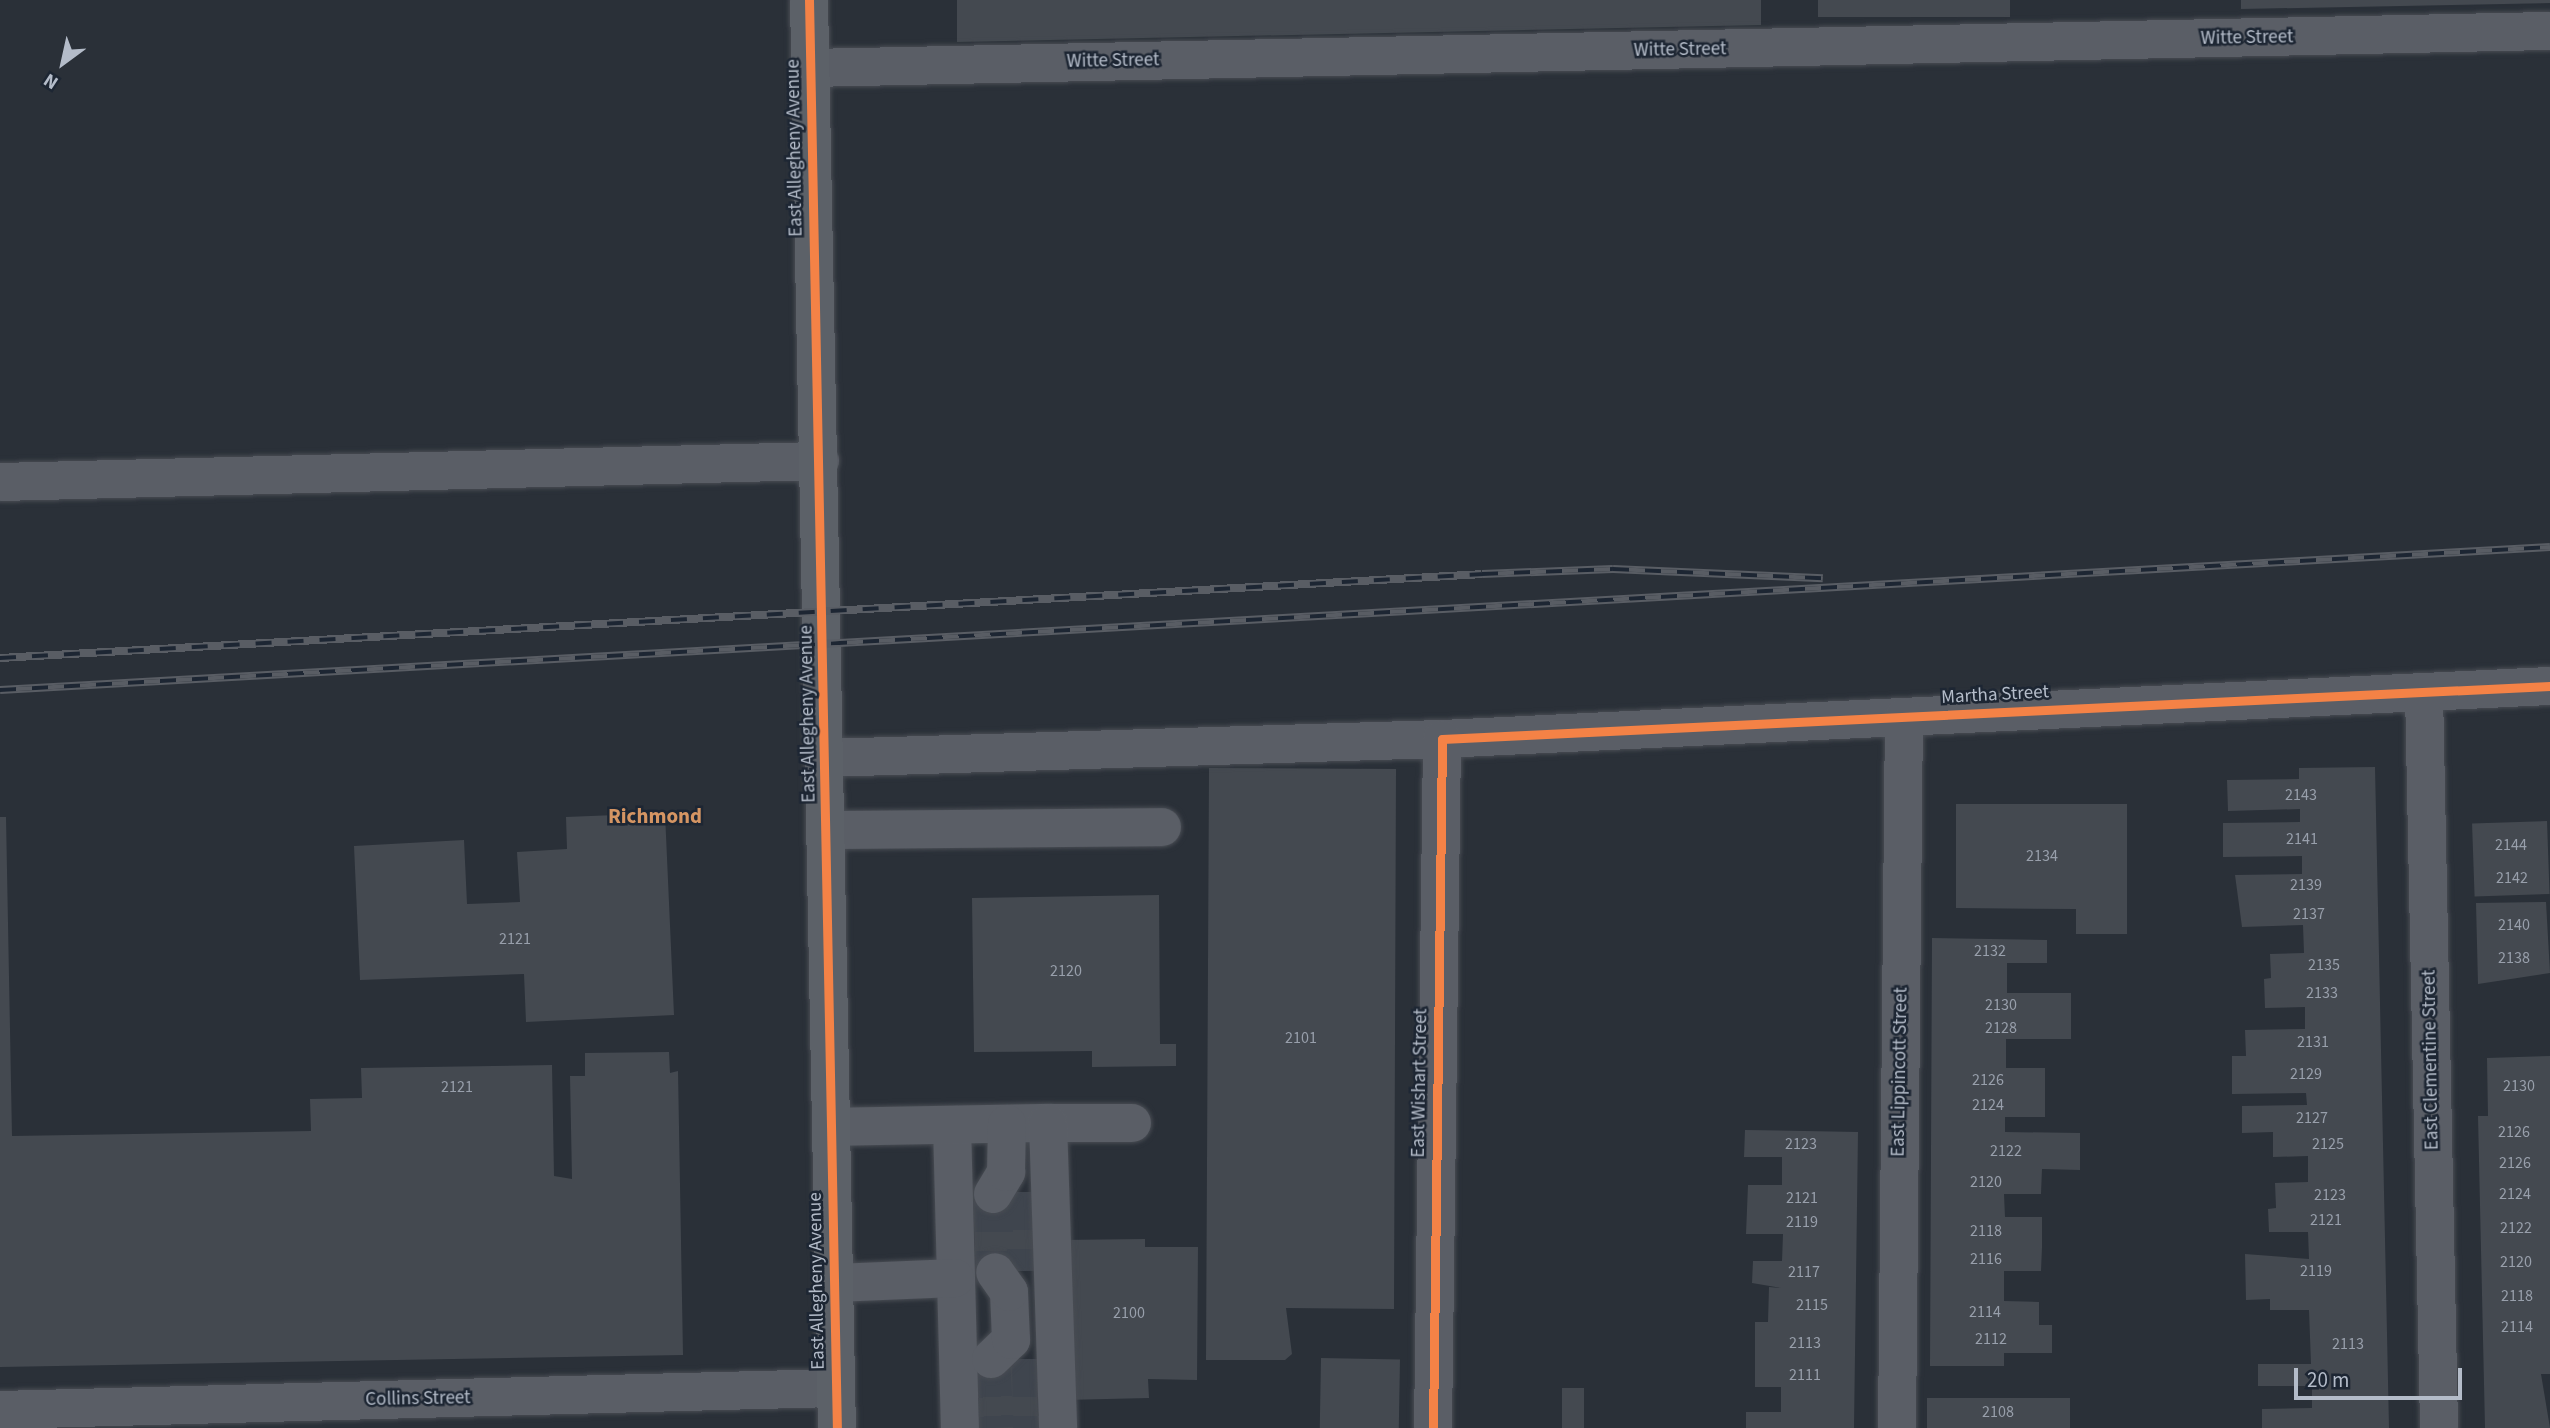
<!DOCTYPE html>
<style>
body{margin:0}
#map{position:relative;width:2550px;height:1428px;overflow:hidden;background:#2a3038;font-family:"Source Sans 3",sans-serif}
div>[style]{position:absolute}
.building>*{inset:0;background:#444950;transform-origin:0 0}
.minor-tunnel>*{height:38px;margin-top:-19px;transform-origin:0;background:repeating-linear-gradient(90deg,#3f454e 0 38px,transparent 0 57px)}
.roads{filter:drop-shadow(0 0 2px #484c53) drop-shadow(0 0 2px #484c53)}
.minor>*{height:38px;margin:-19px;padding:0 19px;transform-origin:19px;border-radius:19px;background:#5a5e66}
.major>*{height:38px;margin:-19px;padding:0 19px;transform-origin:19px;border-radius:19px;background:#5c6168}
.rail>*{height:8px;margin-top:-4px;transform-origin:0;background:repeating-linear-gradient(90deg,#1d2633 0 16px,#595d64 0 32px);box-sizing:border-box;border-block:2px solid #595d64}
.cycleway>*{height:9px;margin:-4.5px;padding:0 4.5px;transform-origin:4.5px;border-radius:4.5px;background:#f48246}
span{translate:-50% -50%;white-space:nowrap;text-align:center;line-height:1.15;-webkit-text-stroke:5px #1d2633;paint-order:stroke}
.number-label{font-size:16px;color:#989fab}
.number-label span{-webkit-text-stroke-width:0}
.street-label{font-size:19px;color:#b4bcc9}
.neighbourhood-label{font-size:21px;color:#d59563;font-weight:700}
.north{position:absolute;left:28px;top:28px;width:70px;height:70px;-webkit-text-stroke:5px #1d2633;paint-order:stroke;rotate:213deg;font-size:19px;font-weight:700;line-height:28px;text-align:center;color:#b4bcc9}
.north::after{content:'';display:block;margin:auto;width:24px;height:32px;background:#b4bcc9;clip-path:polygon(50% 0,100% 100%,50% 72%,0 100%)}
.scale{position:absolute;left:2294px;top:1368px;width:168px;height:32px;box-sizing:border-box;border:4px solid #b4bcc9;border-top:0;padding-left:9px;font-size:21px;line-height:24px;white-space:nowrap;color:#b4bcc9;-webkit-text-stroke:5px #1d2633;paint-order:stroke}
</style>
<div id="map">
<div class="building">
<div style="clip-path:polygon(957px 0,1761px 0,1761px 25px,957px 42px)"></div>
<div style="left:1818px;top:0;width:192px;height:17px"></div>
<div style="clip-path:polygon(2241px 0,2550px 0,2550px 3px,2241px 9px)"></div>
<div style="clip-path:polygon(2375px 767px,2389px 1428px,2262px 1428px,2262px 1409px,2312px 1408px,2312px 1386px,2258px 1386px,2258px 1364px,2311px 1364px,2309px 1310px,2270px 1310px,2270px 1299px,2246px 1300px,2245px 1254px,2309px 1259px,2308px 1232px,2269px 1232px,2268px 1209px,2276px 1208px,2275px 1183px,2308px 1182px,2308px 1156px,2273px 1157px,2273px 1132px,2242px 1133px,2242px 1106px,2307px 1105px,2306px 1093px,2232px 1094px,2232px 1056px,2246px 1056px,2245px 1030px,2305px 1029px,2305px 1007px,2265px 1008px,2264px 979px,2271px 978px,2270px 954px,2304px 953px,2303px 925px,2242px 927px,2235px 875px,2302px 874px,2302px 856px,2223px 857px,2223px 823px,2300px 822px,2300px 809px,2228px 811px,2227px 780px,2299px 779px,2299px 768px)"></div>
<div style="clip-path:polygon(1209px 768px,1396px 769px,1394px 1309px,1286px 1308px,1292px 1354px,1285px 1360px,1206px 1360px)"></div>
<div style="clip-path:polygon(1956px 804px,2127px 804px,2127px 934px,2076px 934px,2076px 909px,1956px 908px)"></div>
<div style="clip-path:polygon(665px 813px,674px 1015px,526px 1022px,524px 974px,360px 980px,354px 846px,464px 840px,467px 904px,520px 902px,517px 852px,567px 849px,566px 817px)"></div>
<div style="clip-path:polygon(0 817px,6px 817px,12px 1136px,311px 1131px,310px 1099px,362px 1098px,361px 1068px,552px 1065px,554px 1176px,572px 1179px,570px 1076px,585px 1076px,585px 1053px,669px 1052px,670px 1073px,678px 1071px,683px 1355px,0 1367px)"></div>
<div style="left:2547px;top:821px;width:73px;height:75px;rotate:88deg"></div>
<div style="clip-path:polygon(1159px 895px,1160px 1044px,1176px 1044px,1176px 1066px,1092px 1067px,1092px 1051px,974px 1052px,972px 898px)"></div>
<div style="clip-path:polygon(2546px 902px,2550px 973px,2478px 984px,2476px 903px)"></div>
<div style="clip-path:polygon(1932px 938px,2047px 940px,2047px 963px,2007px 963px,2007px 993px,2071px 993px,2071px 1039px,2006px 1039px,2006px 1068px,2045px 1068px,2045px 1117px,2005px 1117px,2005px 1132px,2080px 1133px,2080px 1170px,2042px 1169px,2041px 1194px,2004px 1194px,2005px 1217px,2042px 1217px,2042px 1247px,2041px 1271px,2004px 1271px,2004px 1301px,2039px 1302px,2039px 1325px,2052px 1325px,2052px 1353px,2004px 1353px,2004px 1366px,1930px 1366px)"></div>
<div style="clip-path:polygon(2550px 1056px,2550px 1374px,2541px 1374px,2550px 1428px,2485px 1428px,2478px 1116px,2488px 1116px,2487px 1058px)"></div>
<div style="clip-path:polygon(1745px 1130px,1858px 1132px,1854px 1428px,1746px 1428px,1746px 1412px,1781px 1412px,1781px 1387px,1755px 1387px,1755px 1322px,1768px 1322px,1769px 1287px,1781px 1288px,1752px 1283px,1753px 1261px,1782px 1261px,1783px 1234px,1746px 1234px,1748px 1185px,1782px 1185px,1782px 1157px,1744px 1157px)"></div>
<div style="left:1033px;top:1192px;width:78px;height:60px;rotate:88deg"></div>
<div style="clip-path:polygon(1145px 1239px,1145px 1247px,1198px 1247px,1197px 1380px,1148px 1379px,1149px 1398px,1064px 1400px,1060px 1240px)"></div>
<div style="left:1321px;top:1358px;width:79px;height:70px;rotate:1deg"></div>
<div style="left:1037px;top:1359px;width:69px;height:59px;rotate:89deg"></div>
<div style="left:1562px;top:1388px;width:22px;height:40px"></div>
<div style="left:2070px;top:1398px;width:30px;height:143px;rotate:90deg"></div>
</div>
<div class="minor-tunnel">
<div style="left:1025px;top:1192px;width:79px;rotate:89.3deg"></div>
<div style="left:993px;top:1194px;width:78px;rotate:88.5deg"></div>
<div style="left:991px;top:1359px;width:69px;rotate:86.7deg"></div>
<div style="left:1031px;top:1359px;width:69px;rotate:89.2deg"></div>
</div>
<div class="roads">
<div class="minor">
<div style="left:810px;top:68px;width:1740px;rotate:-1.22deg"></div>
<div style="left:0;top:482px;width:820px;rotate:-1.47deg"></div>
<div style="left:2424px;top:692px;width:736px;rotate:88.83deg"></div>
<div style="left:826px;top:758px;width:616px;rotate:-1.77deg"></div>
<div style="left:1442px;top:739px;width:1109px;rotate:-2.74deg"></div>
<div style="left:827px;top:830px;width:335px;rotate:-0.5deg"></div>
<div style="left:1048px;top:1123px;width:84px"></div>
<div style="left:952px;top:1125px;width:303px;rotate:88.5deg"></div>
<div style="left:832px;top:1127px;width:216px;rotate:-1.1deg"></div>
<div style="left:1048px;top:1123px;width:305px;rotate:88.1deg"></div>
<div style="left:993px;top:1194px;width:26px;rotate:-59deg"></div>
<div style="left:1006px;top:1172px;width:48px;rotate:-88.8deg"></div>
<div style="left:835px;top:1283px;width:120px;rotate:-2.4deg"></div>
<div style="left:991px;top:1359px;width:28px;rotate:-44deg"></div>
<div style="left:1011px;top:1340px;width:48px;rotate:-92.4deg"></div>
<div style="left:1009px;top:1292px;width:24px;rotate:-125deg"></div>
<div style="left:0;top:1410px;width:836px;rotate:-1.51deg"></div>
<div style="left:1433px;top:1428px;width:689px;rotate:-89.25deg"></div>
<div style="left:1897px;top:1428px;width:711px;rotate:-89.44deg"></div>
</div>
<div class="major">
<div style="left:809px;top:0;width:1428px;rotate:88.88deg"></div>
</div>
</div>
<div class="rail">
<div style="left:0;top:658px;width:1484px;rotate:-3.24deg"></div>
<div style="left:1482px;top:574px;width:131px;rotate:-2.2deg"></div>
<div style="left:1613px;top:569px;width:210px;rotate:2.5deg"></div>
<div style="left:0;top:690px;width:2554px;rotate:-3.21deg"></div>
</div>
<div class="cycleway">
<div style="left:809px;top:0;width:1428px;rotate:88.88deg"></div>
<div style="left:1433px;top:1428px;width:689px;rotate:-89.25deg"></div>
<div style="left:1442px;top:739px;width:1109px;rotate:-2.74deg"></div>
</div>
<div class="number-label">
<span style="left:2301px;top:795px">2143</span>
<span style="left:2302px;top:839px">2141</span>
<span style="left:2511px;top:845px">2144</span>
<span style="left:2042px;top:856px">2134</span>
<span style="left:2512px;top:878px">2142</span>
<span style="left:2306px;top:885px">2139</span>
<span style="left:2309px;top:914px">2137</span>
<span style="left:2514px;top:925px">2140</span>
<span style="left:515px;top:939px">2121</span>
<span style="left:1990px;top:951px">2132</span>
<span style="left:2514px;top:958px">2138</span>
<span style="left:2324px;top:965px">2135</span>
<span style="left:1066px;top:971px">2120</span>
<span style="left:2322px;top:993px">2133</span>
<span style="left:2001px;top:1005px">2130</span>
<span style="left:2001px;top:1028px">2128</span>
<span style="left:1301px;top:1038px">2101</span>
<span style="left:2313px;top:1042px">2131</span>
<span style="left:2306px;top:1074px">2129</span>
<span style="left:1988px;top:1080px">2126</span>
<span style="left:2519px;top:1086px">2130</span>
<span style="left:457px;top:1087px">2121</span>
<span style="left:1988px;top:1105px">2124</span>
<span style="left:2312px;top:1118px">2127</span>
<span style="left:2514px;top:1132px">2126</span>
<span style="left:1801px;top:1144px">2123</span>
<span style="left:2328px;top:1144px">2125</span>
<span style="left:2006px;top:1151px">2122</span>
<span style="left:2515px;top:1163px">2126</span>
<span style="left:1986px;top:1182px">2120</span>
<span style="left:2515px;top:1194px">2124</span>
<span style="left:2330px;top:1195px">2123</span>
<span style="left:1802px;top:1198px">2121</span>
<span style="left:2326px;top:1220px">2121</span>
<span style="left:1802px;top:1222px">2119</span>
<span style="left:2516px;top:1228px">2122</span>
<span style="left:1986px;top:1231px">2118</span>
<span style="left:1986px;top:1259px">2116</span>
<span style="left:2516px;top:1262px">2120</span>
<span style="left:2316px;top:1271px">2119</span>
<span style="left:1804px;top:1272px">2117</span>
<span style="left:2517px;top:1296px">2118</span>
<span style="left:1812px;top:1305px">2115</span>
<span style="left:1985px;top:1312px">2114</span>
<span style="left:1129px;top:1313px">2100</span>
<span style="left:2517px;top:1327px">2114</span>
<span style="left:1991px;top:1339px">2112</span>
<span style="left:1805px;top:1343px">2113</span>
<span style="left:2348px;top:1344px">2113</span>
<span style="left:1805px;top:1375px">2111</span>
<span style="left:1998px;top:1412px">2108</span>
</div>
<div class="street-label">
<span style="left:2247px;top:38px;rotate:-1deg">Witte Street</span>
<span style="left:1680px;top:50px;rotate:-1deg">Witte Street</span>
<span style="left:1113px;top:61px;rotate:-1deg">Witte Street</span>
<span style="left:795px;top:148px;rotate:-91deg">East Allegheny Avenue</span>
<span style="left:1995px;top:695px;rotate:-3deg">Martha Street</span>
<span style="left:808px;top:714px;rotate:-91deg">East Allegheny Avenue</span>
<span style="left:2431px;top:1060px;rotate:-91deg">East Clementine Street</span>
<span style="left:1900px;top:1072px;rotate:-89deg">East Lippincott Street</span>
<span style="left:1420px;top:1083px;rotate:-89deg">East Wishart Street</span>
<span style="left:817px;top:1281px;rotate:-91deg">East Allegheny Avenue</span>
<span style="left:418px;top:1399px;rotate:-1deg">Collins Street</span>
</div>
<div class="neighbourhood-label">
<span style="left:655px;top:816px">Richmond</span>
</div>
<div class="north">N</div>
<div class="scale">20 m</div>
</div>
